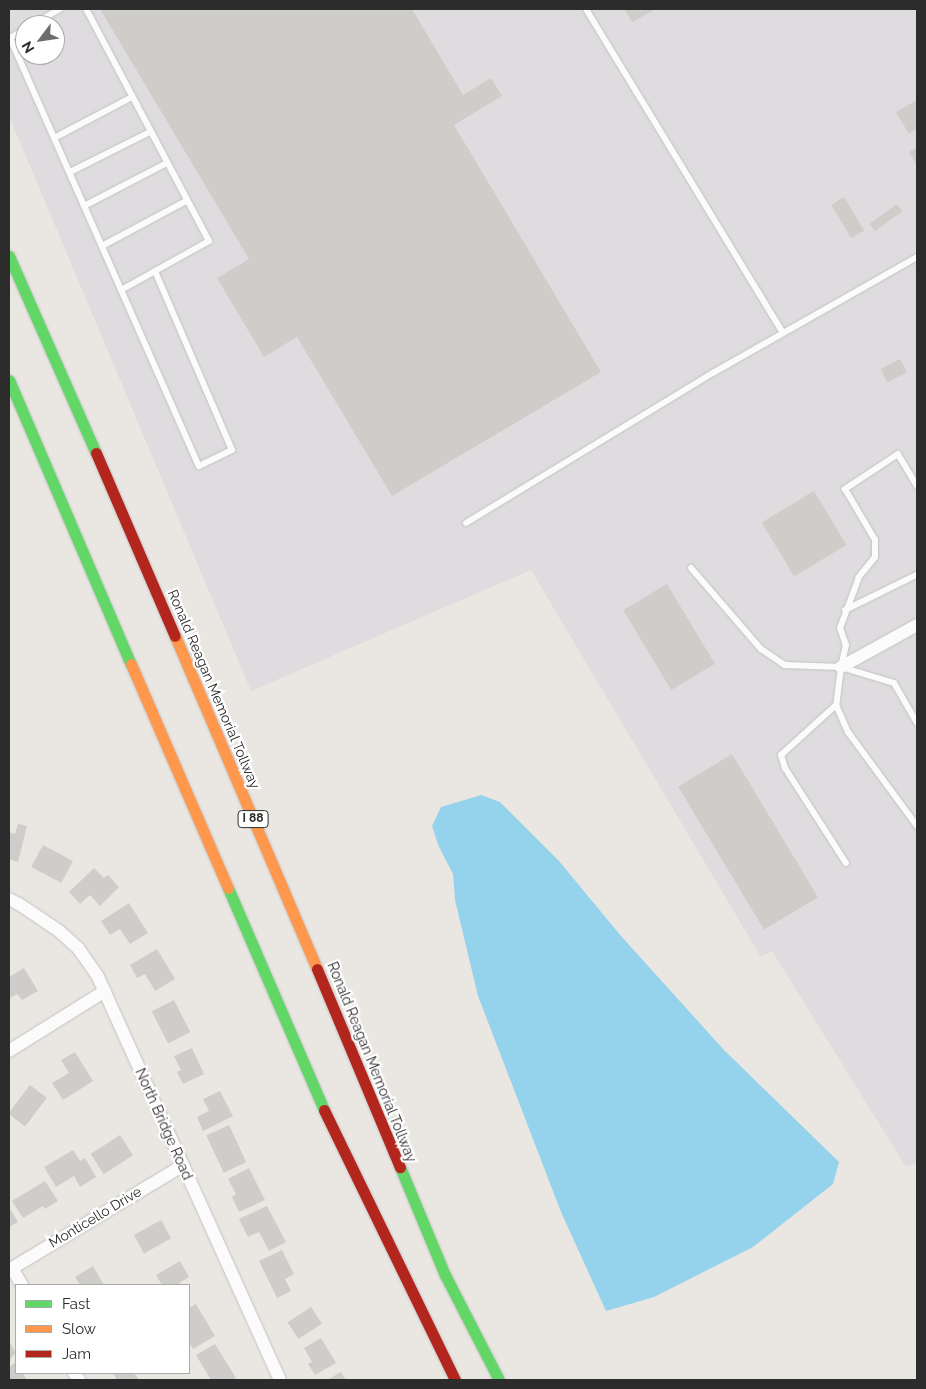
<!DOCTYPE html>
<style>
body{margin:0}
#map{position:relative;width:926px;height:1389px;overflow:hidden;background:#eae7e2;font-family:Raleway,sans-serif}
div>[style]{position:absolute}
.industrial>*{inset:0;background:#dedcde}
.water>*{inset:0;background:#95d2ec}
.building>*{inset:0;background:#cfcdc9;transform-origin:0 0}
.roads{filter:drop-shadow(0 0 1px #c4c3c3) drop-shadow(0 0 1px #c4c3c3)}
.lane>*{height:6px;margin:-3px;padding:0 3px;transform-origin:3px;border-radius:3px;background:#fcfbfb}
.street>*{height:12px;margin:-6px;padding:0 6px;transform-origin:6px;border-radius:6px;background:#fcfbfb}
.fast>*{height:11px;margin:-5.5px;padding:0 5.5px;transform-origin:5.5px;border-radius:5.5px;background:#63d668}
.slow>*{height:11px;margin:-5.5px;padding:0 5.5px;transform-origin:5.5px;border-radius:5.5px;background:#ff974d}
.jam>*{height:11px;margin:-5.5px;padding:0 5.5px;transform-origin:5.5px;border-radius:5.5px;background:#b3261e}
span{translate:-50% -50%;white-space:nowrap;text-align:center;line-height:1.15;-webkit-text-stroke:4.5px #fff;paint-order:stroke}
.shield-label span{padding:1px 4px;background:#fff;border:1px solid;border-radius:4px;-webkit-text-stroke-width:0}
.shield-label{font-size:12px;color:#2c2c2c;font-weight:700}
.street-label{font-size:14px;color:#2c2c2c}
.frame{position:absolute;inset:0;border:10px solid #2c2c2c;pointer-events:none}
.legend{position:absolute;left:15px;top:1284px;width:175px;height:90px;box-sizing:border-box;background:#fff;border:1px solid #ababab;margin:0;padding:6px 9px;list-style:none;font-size:15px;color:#2c2c2c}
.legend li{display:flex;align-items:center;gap:10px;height:25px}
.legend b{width:25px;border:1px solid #ababab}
.north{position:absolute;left:15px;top:15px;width:50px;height:50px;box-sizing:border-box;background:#fff;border:1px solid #ababab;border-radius:50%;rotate:239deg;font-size:14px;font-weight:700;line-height:20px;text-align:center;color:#2c2c2c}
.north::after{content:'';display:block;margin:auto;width:18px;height:22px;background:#6e6d6c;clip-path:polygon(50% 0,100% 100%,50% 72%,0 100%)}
</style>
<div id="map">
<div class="industrial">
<div style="clip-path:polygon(evenodd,9px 9px,917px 9px,917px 1162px,906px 1167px,772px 951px,761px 957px,531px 570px,251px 691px,9px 116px,9px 9px,25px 25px,55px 25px,55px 55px,25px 55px,25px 25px)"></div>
</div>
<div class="water">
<div style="clip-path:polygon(481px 795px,500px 802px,559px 861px,621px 936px,724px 1050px,839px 1162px,833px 1184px,753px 1247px,654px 1297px,606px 1311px,561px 1212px,478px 996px,455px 900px,453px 874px,439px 847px,432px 826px,441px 807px)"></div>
</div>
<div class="building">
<div style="clip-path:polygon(100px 9px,412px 9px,463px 95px,491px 78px,502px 96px,454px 125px,601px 372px,392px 496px,297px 337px,264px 357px,217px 278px,249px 259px)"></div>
<div style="clip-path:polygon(624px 9px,656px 9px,632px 22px)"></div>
<div style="clip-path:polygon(917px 100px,917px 129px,909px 134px,896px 112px)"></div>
<div style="clip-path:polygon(917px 147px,917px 166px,909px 152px)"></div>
<div style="left:844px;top:197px;width:39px;height:15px;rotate:59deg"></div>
<div style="left:897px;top:204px;width:9px;height:34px;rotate:54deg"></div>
<div style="left:900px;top:359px;width:15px;height:22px;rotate:62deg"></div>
<div style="left:814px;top:491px;width:63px;height:61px;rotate:59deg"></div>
<div style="left:667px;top:584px;width:93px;height:51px;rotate:59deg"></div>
<div style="left:732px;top:754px;width:167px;height:63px;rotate:59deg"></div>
<div style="clip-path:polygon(18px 824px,27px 826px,18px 862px,9px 859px,9px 832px,15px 834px)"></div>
<div style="left:43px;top:845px;width:34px;height:25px;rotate:28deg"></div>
<div style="clip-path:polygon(94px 868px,104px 878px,108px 875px,119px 887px,100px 906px,90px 895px,80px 904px,69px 892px)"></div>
<div style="clip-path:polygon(129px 903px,148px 933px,130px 944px,120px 929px,110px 935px,101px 921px)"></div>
<div style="clip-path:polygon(157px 949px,175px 979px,155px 991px,145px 974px,137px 978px,130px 965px)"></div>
<div style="clip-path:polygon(24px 968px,38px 991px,22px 1000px,17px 994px,10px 998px,9px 977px)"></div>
<div style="left:174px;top:1000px;width:36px;height:25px;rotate:63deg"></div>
<div style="clip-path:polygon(192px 1048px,204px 1074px,183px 1084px,177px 1072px,181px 1070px,174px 1056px)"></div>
<div style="clip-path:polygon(75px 1052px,93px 1081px,63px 1100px,52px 1083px,69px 1073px,61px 1060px)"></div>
<div style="left:30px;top:1085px;width:21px;height:36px;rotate:37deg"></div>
<div style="clip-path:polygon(220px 1091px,233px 1116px,203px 1131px,197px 1117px,209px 1111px,203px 1099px)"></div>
<div style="left:229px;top:1125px;width:41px;height:25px;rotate:65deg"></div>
<div style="left:120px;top:1135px;width:24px;height:35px;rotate:57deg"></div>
<div style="clip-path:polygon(73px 1150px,80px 1161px,85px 1158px,96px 1177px,80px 1187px,74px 1176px,56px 1187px,44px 1167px)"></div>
<div style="clip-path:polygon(249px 1168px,265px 1200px,239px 1212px,232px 1197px,236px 1194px,228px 1179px)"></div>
<div style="clip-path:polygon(45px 1181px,58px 1201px,45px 1209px,43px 1206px,23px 1218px,12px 1201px)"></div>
<div style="clip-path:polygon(267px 1206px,286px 1242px,269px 1251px,259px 1232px,248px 1237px,239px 1219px)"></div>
<div style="clip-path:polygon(9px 1207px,18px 1222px,9px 1227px)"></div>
<div style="left:161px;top:1220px;width:21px;height:31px;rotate:61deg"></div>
<div style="clip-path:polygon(282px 1250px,294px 1274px,285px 1279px,291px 1291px,277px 1298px,259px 1261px)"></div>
<div style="clip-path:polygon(180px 1261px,189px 1277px,179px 1283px,181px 1285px,162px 1285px,156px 1275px)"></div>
<div style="clip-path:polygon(93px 1266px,104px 1285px,80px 1285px,75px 1277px)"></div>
<div style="clip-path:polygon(196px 1304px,215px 1336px,193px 1349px,189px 1342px,189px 1308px)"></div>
<div style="left:311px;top:1307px;width:20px;height:28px;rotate:57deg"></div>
<div style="clip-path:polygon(321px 1338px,336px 1363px,315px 1375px,308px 1364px,312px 1362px,304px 1348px)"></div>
<div style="clip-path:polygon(9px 1341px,16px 1353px,9px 1360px)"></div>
<div style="clip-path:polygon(215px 1344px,236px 1378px,231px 1380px,211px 1380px,196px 1355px)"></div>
<div style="clip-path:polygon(16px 1362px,16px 1373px,23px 1373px,27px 1380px,9px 1380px,9px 1367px)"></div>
<div style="clip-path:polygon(341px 1372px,346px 1380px,327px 1380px)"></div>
<div style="clip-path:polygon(113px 1373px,134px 1373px,139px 1380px,117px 1380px)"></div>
</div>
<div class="roads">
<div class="lane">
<div style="left:586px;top:9px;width:379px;rotate:58.7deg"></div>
<div style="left:32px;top:25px;width:32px;rotate:-30deg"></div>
<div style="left:25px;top:29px;width:17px;rotate:149deg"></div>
<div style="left:10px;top:38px;width:468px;rotate:66.2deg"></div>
<div style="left:199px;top:466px;width:37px;rotate:-26deg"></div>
<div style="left:232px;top:450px;width:195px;rotate:-113.3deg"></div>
<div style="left:155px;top:271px;width:62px;rotate:-29.1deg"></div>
<div style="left:209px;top:241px;width:263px;rotate:-117.9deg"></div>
<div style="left:54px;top:138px;width:88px;rotate:-27.7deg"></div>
<div style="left:70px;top:172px;width:89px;rotate:-26.6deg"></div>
<div style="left:84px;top:206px;width:93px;rotate:-27.4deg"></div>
<div style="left:102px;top:246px;width:95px;rotate:-28.2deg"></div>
<div style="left:121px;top:290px;width:39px;rotate:-29deg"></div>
<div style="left:917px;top:486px;width:37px;rotate:-121deg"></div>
<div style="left:898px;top:454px;width:64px;rotate:146.6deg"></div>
<div style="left:845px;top:489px;width:59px;rotate:59.5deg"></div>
<div style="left:875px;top:540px;width:17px;rotate:90deg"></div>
<div style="left:875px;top:557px;width:26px;rotate:129deg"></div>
<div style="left:859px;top:577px;width:54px;rotate:110.4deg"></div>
<div style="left:840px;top:628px;width:18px;rotate:71deg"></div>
<div style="left:846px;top:645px;width:23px;rotate:103deg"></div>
<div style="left:841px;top:667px;width:38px;rotate:97deg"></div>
<div style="left:836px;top:705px;width:30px;rotate:66deg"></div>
<div style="left:848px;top:732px;width:117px;rotate:53.7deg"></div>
<div style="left:466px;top:523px;width:289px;rotate:-31.3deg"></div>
<div style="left:713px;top:373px;width:235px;rotate:-29.6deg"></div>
<div style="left:691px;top:568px;width:107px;rotate:49.2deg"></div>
<div style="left:761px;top:649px;width:29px;rotate:34deg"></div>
<div style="left:785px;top:665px;width:56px;rotate:2deg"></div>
<div style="left:841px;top:667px;width:55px;rotate:16.8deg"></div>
<div style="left:894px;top:683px;width:46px;rotate:60.1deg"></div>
<div style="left:845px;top:610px;width:79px;rotate:-26.2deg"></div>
<div style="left:836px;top:705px;width:74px;rotate:137.7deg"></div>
<div style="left:781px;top:755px;width:14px;rotate:73deg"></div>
<div style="left:785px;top:768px;width:113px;rotate:57.3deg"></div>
</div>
<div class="street">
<div style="left:841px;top:667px;width:87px;rotate:-28.9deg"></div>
<div style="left:9px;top:899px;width:11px;rotate:27deg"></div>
<div style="left:19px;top:904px;width:48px;rotate:34deg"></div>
<div style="left:59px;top:931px;width:25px;rotate:42deg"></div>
<div style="left:78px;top:948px;width:35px;rotate:55deg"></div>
<div style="left:98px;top:977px;width:442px;rotate:65.7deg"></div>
<div style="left:9px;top:1051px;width:113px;rotate:-32deg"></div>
<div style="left:12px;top:1268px;width:20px;rotate:60deg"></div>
<div style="left:9px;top:1270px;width:202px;rotate:-31deg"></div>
<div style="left:74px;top:1373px;width:9px;rotate:54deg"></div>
</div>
<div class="fast">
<div style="left:9px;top:256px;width:215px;rotate:66.2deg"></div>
<div style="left:9px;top:380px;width:309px;rotate:66.8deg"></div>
<div style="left:228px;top:888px;width:242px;rotate:66.6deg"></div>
<div style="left:400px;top:1167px;width:117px;rotate:67.4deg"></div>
<div style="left:445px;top:1275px;width:118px;rotate:62.8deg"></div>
</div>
<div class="slow">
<div style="left:175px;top:636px;width:362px;rotate:66.9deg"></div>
<div style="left:131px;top:664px;width:244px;rotate:66.6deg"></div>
</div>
<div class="jam">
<div style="left:96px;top:453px;width:199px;rotate:66.7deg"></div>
<div style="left:317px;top:969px;width:215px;rotate:67.3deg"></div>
<div style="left:324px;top:1110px;width:300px;rotate:64.1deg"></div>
</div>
</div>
<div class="shield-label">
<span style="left:253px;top:819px">I 88</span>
</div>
<div class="street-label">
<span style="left:214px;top:689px;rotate:67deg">Ronald Reagan Memorial Tollway</span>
<span style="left:372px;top:1062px;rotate:68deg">Ronald Reagan Memorial Tollway</span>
<span style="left:164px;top:1124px;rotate:66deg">North Bridge Road</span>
<span style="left:95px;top:1217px;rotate:-31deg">Monticello Drive</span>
</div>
<div class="frame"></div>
<ul class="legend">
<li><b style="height:6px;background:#63d668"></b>Fast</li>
<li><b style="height:6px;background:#ff974d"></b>Slow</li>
<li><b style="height:6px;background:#b3261e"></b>Jam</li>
</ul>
<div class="north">N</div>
</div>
